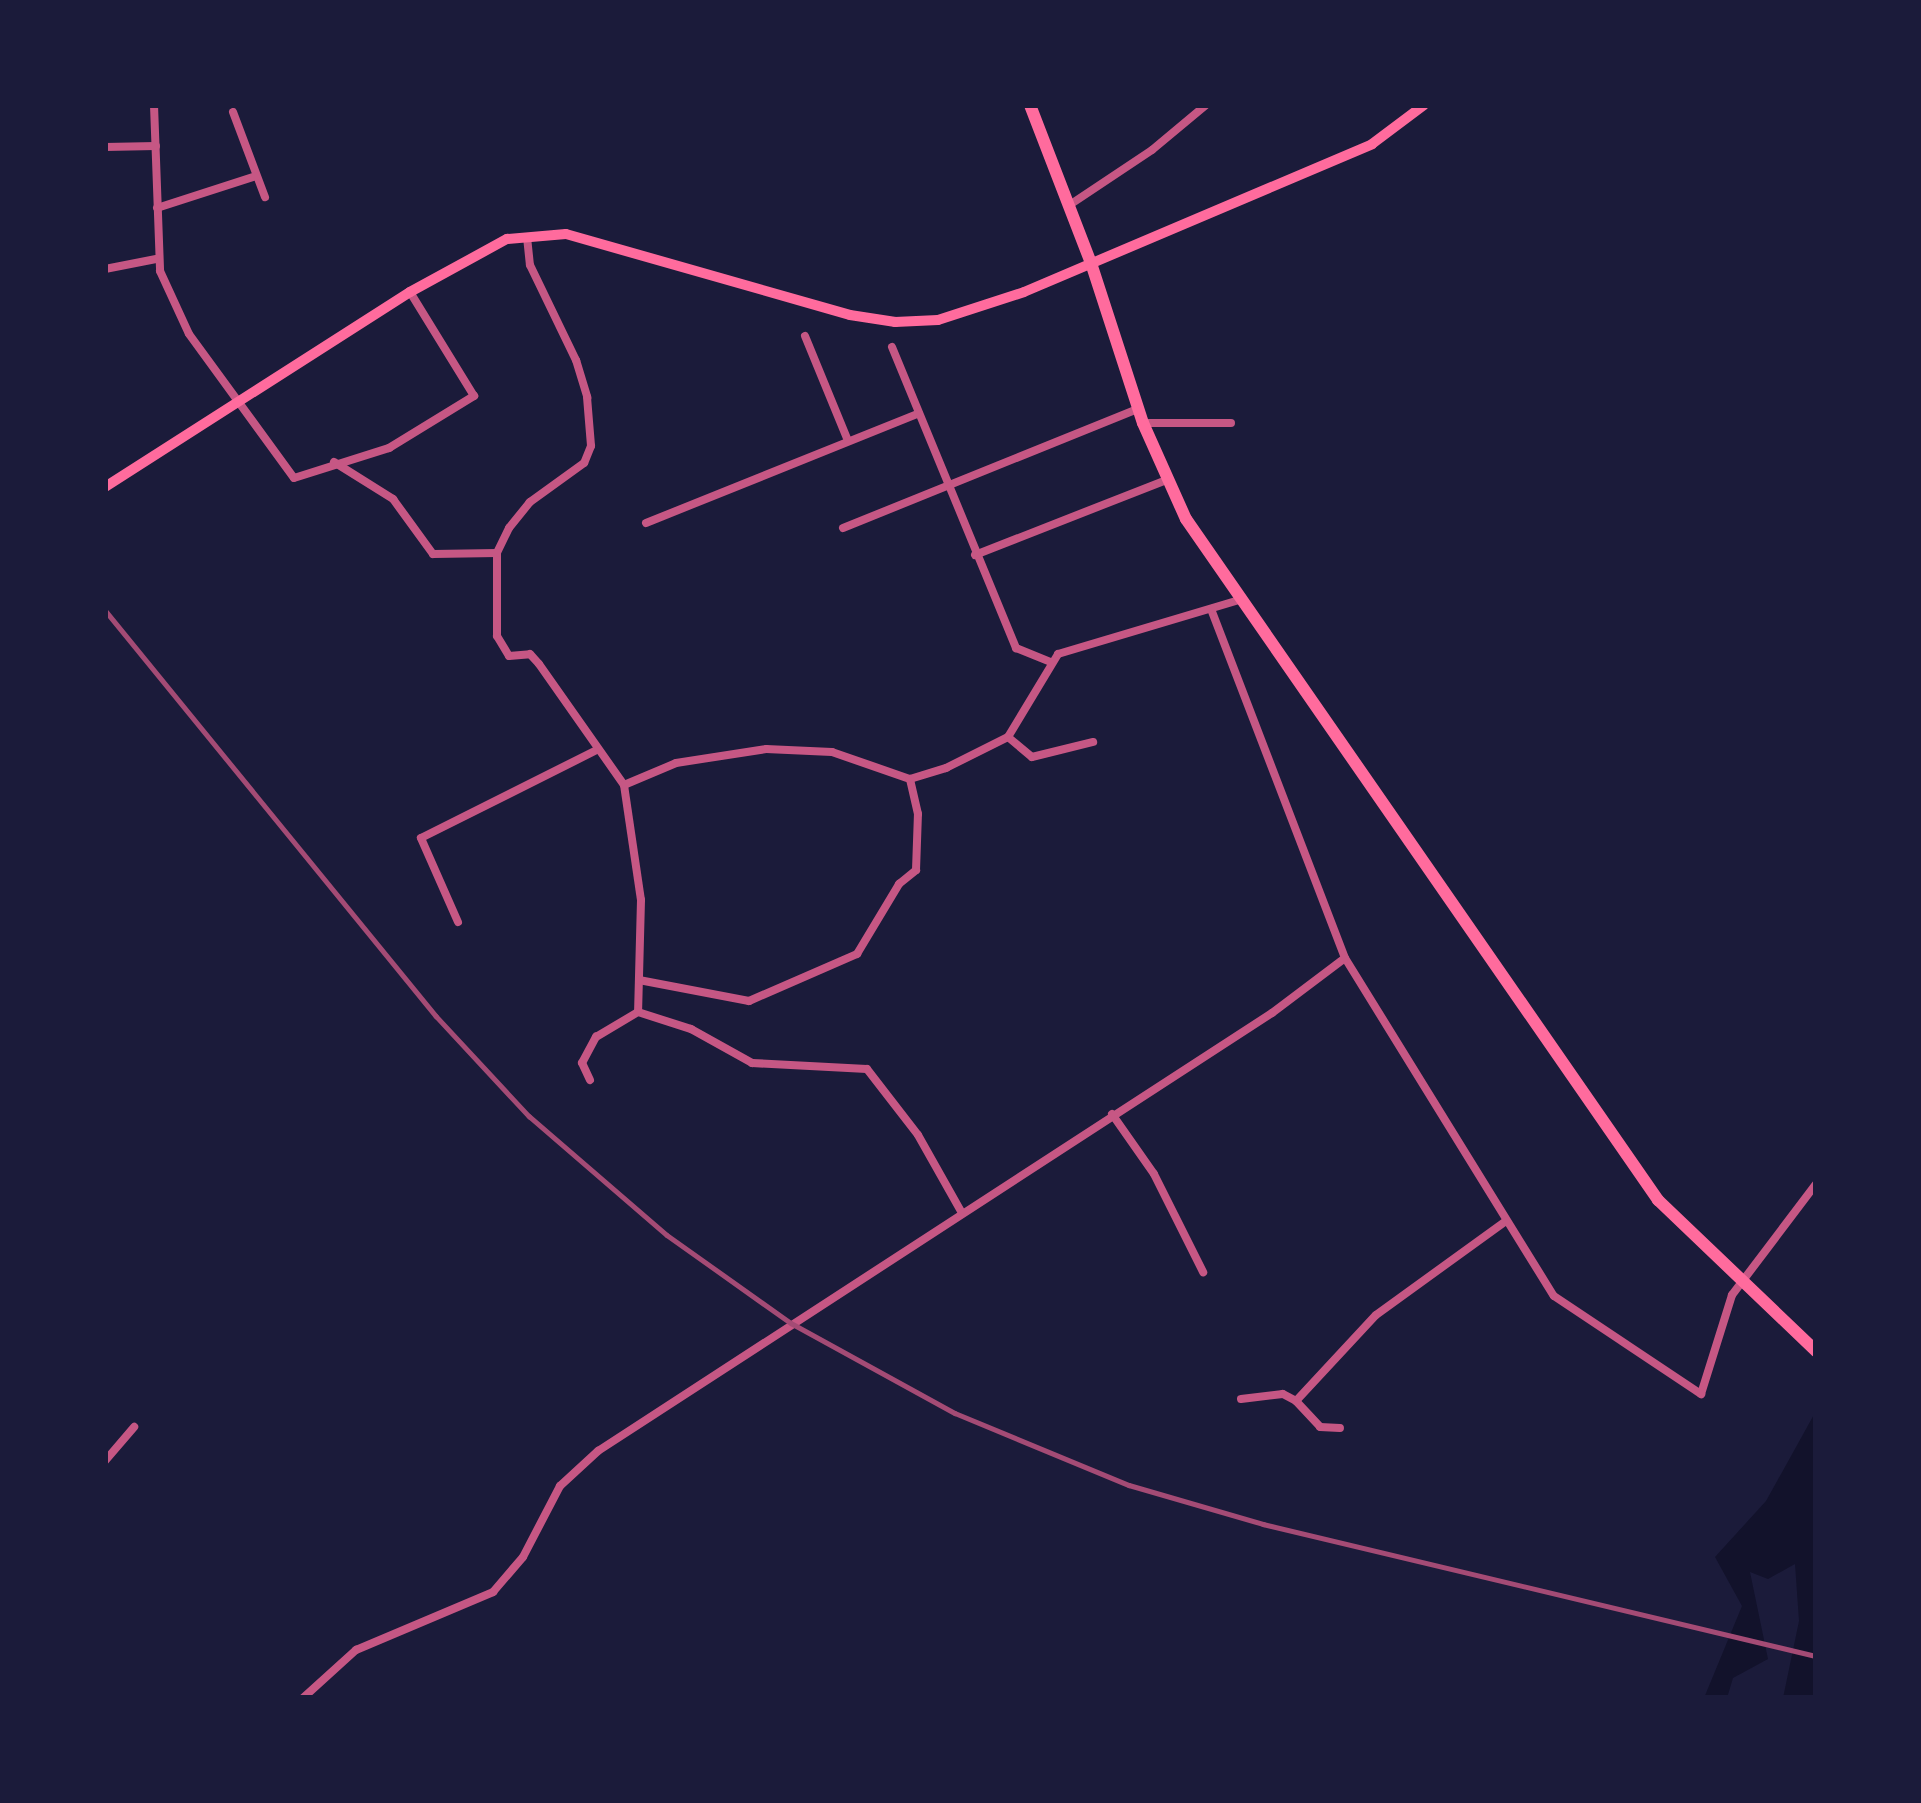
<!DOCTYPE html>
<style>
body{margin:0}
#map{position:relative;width:1921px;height:1803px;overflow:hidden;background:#1b1b3a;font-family:Raleway,sans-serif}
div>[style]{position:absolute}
.water>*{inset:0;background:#12122b}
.minor>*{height:8px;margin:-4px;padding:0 4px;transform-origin:4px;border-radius:4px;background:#c65784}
.secondary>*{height:10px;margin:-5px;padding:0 5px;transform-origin:5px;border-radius:5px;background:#ff6b9d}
.primary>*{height:12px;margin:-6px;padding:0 6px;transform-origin:6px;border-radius:6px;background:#ff6b9d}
.rail>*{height:4.5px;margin:-2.25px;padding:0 2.25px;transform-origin:2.25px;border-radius:2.25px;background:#a44b75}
span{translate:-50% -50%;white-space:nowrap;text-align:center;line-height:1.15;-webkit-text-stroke:12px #1b1b3a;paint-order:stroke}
.frame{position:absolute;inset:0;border:108px solid #1b1b3a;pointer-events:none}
</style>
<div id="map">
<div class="water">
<div style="clip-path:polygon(1816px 1411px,1816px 1698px,1783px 1698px,1799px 1621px,1795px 1564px,1768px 1579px,1750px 1572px,1768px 1659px,1733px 1678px,1727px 1698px,1704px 1698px,1742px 1606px,1715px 1557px,1766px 1501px)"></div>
</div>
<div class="minor">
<div style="left:154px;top:105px;width:166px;rotate:87.9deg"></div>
<div style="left:160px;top:271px;width:69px;rotate:65.3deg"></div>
<div style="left:189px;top:334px;width:178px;rotate:53.9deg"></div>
<div style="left:294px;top:478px;width:100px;rotate:-17.5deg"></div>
<div style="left:389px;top:448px;width:100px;rotate:-31.5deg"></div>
<div style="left:474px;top:396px;width:122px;rotate:-121.6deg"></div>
<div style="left:233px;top:112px;width:91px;rotate:69.4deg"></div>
<div style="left:105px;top:147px;width:51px;rotate:-1.1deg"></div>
<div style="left:1068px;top:206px;width:101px;rotate:-33.7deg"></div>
<div style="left:1152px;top:150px;width:70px;rotate:-39.8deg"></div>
<div style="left:157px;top:208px;width:104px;rotate:-17.9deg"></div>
<div style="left:527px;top:237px;width:28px;rotate:84deg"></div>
<div style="left:530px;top:265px;width:106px;rotate:64.2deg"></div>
<div style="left:576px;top:360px;width:39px;rotate:73deg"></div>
<div style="left:587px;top:397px;width:49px;rotate:85.3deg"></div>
<div style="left:591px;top:446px;width:18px;rotate:112deg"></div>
<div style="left:584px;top:463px;width:67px;rotate:144.2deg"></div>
<div style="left:530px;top:502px;width:33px;rotate:129deg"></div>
<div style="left:509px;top:528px;width:28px;rotate:116deg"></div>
<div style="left:497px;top:553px;width:83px;rotate:90deg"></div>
<div style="left:497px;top:636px;width:23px;rotate:59deg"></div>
<div style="left:509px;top:656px;width:21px;rotate:-5deg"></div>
<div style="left:530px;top:654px;width:13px;rotate:48deg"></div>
<div style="left:539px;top:664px;width:148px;rotate:54.9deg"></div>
<div style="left:624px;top:785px;width:116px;rotate:81.6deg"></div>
<div style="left:641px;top:900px;width:112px;rotate:91.5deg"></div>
<div style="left:638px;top:1012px;width:56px;rotate:17.8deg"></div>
<div style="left:691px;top:1029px;width:70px;rotate:29.1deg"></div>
<div style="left:752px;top:1063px;width:115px;rotate:3deg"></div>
<div style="left:867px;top:1069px;width:83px;rotate:52.3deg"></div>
<div style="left:918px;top:1135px;width:90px;rotate:60.6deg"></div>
<div style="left:105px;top:269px;width:52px;rotate:-11.1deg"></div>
<div style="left:805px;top:336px;width:113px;rotate:67.7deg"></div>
<div style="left:892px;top:347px;width:326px;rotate:67.6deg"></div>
<div style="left:1016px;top:648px;width:37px;rotate:22deg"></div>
<div style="left:1145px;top:423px;width:86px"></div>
<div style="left:334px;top:462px;width:70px;rotate:32.1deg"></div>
<div style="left:393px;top:499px;width:68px;rotate:54deg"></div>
<div style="left:433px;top:554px;width:64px;rotate:-0.9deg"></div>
<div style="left:646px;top:523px;width:294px;rotate:-21.9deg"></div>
<div style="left:843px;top:528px;width:317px;rotate:-22deg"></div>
<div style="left:975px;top:555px;width:205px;rotate:-21.4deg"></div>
<div style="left:1211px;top:609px;width:374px;rotate:69deg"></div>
<div style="left:1345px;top:958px;width:397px;rotate:58.3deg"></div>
<div style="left:1554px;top:1296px;width:177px;rotate:33.7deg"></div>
<div style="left:1701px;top:1394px;width:104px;rotate:-72.6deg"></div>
<div style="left:1732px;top:1295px;width:139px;rotate:-52.9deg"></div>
<div style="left:1008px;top:737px;width:31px;rotate:40deg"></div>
<div style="left:1032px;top:757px;width:63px;rotate:-13.8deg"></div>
<div style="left:624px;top:785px;width:56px;rotate:-22.9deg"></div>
<div style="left:676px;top:763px;width:91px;rotate:-8.8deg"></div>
<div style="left:766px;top:749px;width:66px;rotate:2.6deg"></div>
<div style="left:832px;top:752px;width:83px;rotate:19.1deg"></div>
<div style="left:910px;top:779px;width:38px;rotate:-17deg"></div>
<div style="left:946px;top:768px;width:69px;rotate:-26.6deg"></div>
<div style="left:1008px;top:737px;width:97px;rotate:-58.9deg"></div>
<div style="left:1058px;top:654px;width:189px;rotate:-16.6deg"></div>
<div style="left:458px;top:922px;width:92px;rotate:-113.8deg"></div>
<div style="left:421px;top:838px;width:197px;rotate:-26.6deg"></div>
<div style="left:639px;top:980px;width:112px;rotate:10.8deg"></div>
<div style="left:749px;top:1001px;width:118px;rotate:-23.5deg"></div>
<div style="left:857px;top:954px;width:82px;rotate:-59deg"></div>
<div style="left:899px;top:884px;width:22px;rotate:-39deg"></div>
<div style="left:916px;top:870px;width:56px;rotate:-88deg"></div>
<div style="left:918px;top:814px;width:36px;rotate:-103deg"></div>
<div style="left:590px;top:1080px;width:19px;rotate:-115deg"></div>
<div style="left:582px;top:1063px;width:30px;rotate:-62deg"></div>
<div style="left:596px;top:1037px;width:49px;rotate:-30.8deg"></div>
<div style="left:1112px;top:1114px;width:73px;rotate:55deg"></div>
<div style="left:1154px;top:1174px;width:110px;rotate:63.4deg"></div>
<div style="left:1241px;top:1399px;width:42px;rotate:-6.8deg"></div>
<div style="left:1283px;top:1394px;width:15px;rotate:28deg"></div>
<div style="left:1296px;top:1401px;width:35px;rotate:47deg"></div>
<div style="left:1320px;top:1427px;width:20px;rotate:3deg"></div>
<div style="left:1296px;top:1401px;width:117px;rotate:-47.1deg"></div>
<div style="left:1376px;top:1315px;width:160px;rotate:-35.9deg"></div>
<div style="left:105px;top:1461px;width:45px;rotate:-49.5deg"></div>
<div style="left:303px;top:1698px;width:72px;rotate:-42.2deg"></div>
<div style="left:356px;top:1650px;width:149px;rotate:-22.9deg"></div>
<div style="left:493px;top:1592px;width:46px;rotate:-49.4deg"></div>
<div style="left:523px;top:1557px;width:80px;rotate:-62.5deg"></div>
<div style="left:560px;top:1486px;width:52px;rotate:-42.6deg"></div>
<div style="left:598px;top:1451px;width:804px;rotate:-33.02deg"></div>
<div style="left:1272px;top:1013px;width:91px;rotate:-37deg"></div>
</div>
<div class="secondary">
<div style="left:105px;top:487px;width:362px;rotate:-32.6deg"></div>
<div style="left:410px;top:292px;width:111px;rotate:-28.7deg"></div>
<div style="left:507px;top:239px;width:59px;rotate:-4.8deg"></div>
<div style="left:566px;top:234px;width:295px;rotate:15.9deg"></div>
<div style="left:850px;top:315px;width:46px;rotate:8.8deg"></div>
<div style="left:895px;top:322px;width:43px;rotate:-2.7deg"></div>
<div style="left:938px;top:320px;width:90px;rotate:-18deg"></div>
<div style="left:1024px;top:292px;width:378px;rotate:-23deg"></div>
<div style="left:1372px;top:144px;width:65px;rotate:-36.9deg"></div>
</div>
<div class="primary">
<div style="left:1030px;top:105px;width:169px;rotate:68.9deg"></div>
<div style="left:1091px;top:263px;width:168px;rotate:72deg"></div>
<div style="left:1143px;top:423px;width:105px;rotate:65.9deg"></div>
<div style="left:1186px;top:519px;width:829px;rotate:55.27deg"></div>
<div style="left:1658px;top:1200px;width:219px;rotate:43.7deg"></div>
</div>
<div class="rail">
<div style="left:105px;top:610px;width:524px;rotate:50.81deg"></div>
<div style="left:436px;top:1016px;width:137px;rotate:47.1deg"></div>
<div style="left:529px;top:1116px;width:182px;rotate:40.8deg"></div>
<div style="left:667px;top:1235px;width:152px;rotate:35.4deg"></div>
<div style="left:791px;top:1323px;width:187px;rotate:28.8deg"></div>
<div style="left:955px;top:1413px;width:188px;rotate:22.5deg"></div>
<div style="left:1129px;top:1485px;width:140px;rotate:16.2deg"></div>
<div style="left:1263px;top:1524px;width:569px;rotate:13.43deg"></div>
</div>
<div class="frame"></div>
</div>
